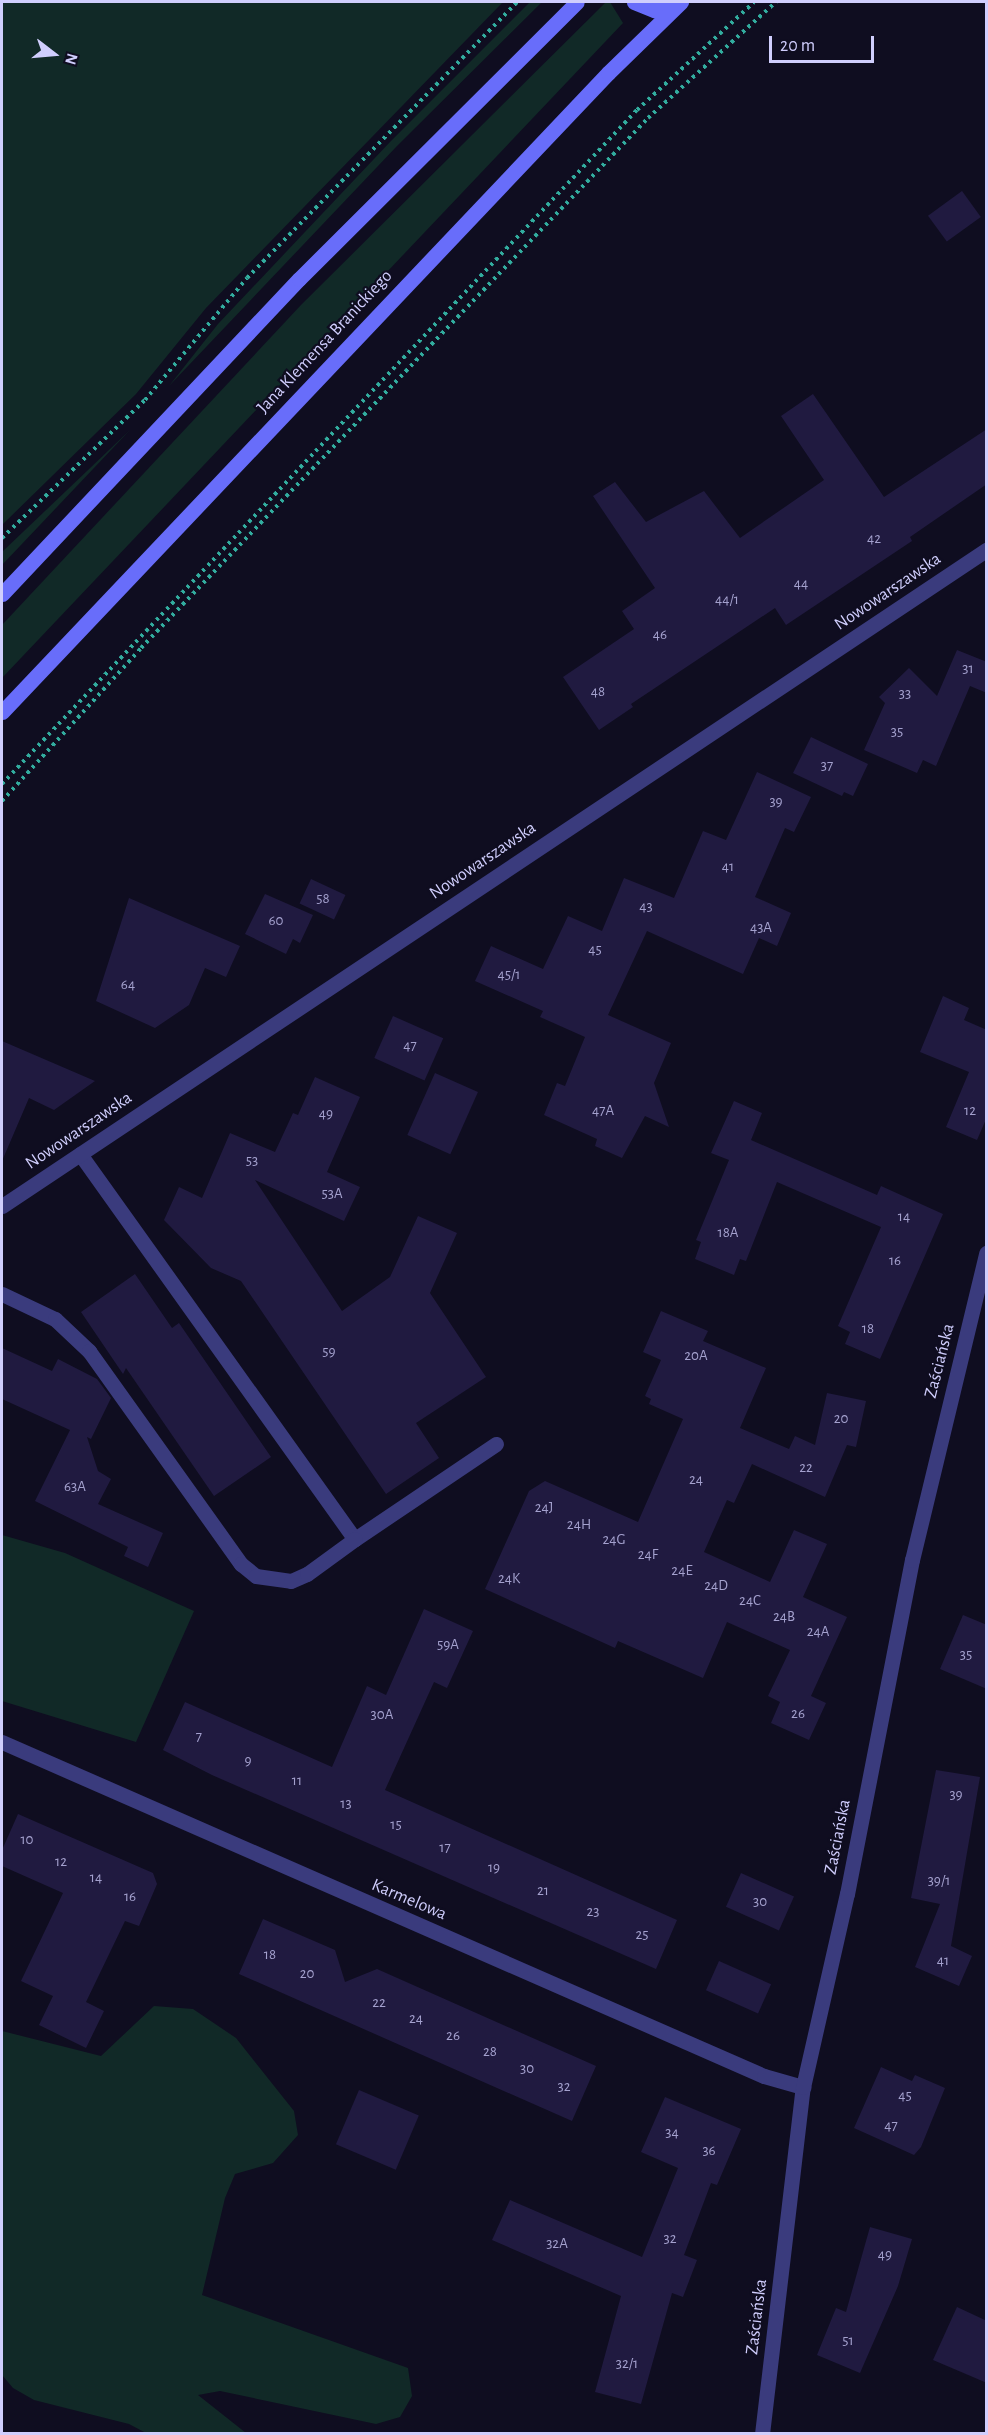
<!DOCTYPE html>
<meta charset="utf-8">
<style>
body{margin:0}
#map{position:relative;width:988px;height:2435px;overflow:hidden;background:#0f0d20;font-family:"Alegreya Sans",sans-serif}
div>[style]{position:absolute}
.green>*{inset:0;background:#112927}
.building>*{inset:0;background:#201a40;transform-origin:0 0}
.path>*{height:4px;margin-top:-2px;transform-origin:0;background:repeating-linear-gradient(90deg,#32ad9f 0 3px,transparent 0 7.5px)}
.service>*{height:15px;margin:-7.5px;padding:0 7.5px;transform-origin:7.5px;border-radius:7.5px;background:#3a3b7d}
.minor>*{height:15px;margin:-7.5px;padding:0 7.5px;transform-origin:7.5px;border-radius:7.5px;background:#3a3b7d}
.secondary>*{height:15px;margin:-7.5px;padding:0 7.5px;transform-origin:7.5px;border-radius:7.5px;background:#686dfa}
span{translate:-50% -50%;white-space:nowrap;text-align:center;line-height:1.15;-webkit-text-stroke:4.5px #0f0d20;paint-order:stroke}
.number-label{font-size:15px;color:#a4a1ce}
.number-label span{-webkit-text-stroke-width:0}
.street-label{font-size:18px;color:#d0cefd}
.frame{position:absolute;inset:0;border:3px solid #d0cefd;pointer-events:none}
.north{position:absolute;left:24px;top:24px;width:60px;height:60px;-webkit-text-stroke:4px #0f0d20;paint-order:stroke;rotate:106deg;font-size:16px;font-weight:700;line-height:24px;text-align:center;color:#d0cefd}
.north::after{content:'';display:block;margin:auto;width:21px;height:27px;background:#d0cefd;clip-path:polygon(50% 0,100% 100%,50% 72%,0 100%)}
.scale{position:absolute;left:769px;top:36px;width:105px;height:27px;box-sizing:border-box;border:3px solid #d0cefd;border-top:0;padding-left:8px;font-size:18px;line-height:21px;white-space:nowrap;color:#d0cefd;-webkit-text-stroke:4px #0f0d20;paint-order:stroke}
</style>
<div id="map">
<div class="green">
<div style="clip-path:polygon(2px 2px,503px 2px,206px 308px,136px 394px,2px 525px)"></div>
<div style="clip-path:polygon(530px 2px,542px 2px,397px 146px,169px 386px,218px 324px,390px 142px)"></div>
<div style="clip-path:polygon(606px 2px,610px 2px,623px 23px,2px 678px,2px 625px,301px 305px)"></div>
<div style="clip-path:polygon(130px 430px,2px 565px,2px 552px)"></div>
<div style="clip-path:polygon(2px 1535px,65px 1553px,194px 1611px,136px 1742px,2px 1701px)"></div>
<div style="clip-path:polygon(154px 2006px,193px 2009px,236px 2038px,294px 2111px,298px 2135px,273px 2163px,235px 2174px,225px 2198px,202px 2295px,408px 2368px,412px 2396px,400px 2417px,376px 2424px,220px 2391px,198px 2395px,246px 2433px,146px 2433px,129px 2424px,34px 2400px,13px 2388px,2px 2375px,2px 2031px,101px 2056px)"></div>
</div>
<div class="building">
<div style="left:962px;top:191px;width:32px;height:42px;rotate:54deg"></div>
<div style="clip-path:polygon(813px 394px,884px 497px,987px 429px,987px 484px,910px 537px,912px 541px,786px 625px,775px 608px,631px 704px,633px 707px,599px 730px,563px 677px,634px 629px,622px 611px,655px 588px,593px 496px,615px 482px,646px 522px,704px 491px,740px 538px,824px 480px,781px 416px)"></div>
<div style="clip-path:polygon(957px 650px,987px 662px,987px 693px,970px 686px,936px 766px,923px 760px,917px 773px,864px 750px,885px 703px,879px 697px,909px 668px,937px 696px)"></div>
<div style="clip-path:polygon(811px 737px,868px 764px,853px 796px,844px 792px,842px 796px,793px 773px)"></div>
<div style="clip-path:polygon(757px 772px,811px 797px,794px 832px,785px 828px,755px 897px,791px 913px,777px 946px,759px 938px,743px 974px,647px 931px,608px 1015px,671px 1043px,654px 1083px,669px 1127px,645px 1116px,622px 1158px,595px 1146px,597px 1139px,544px 1115px,557px 1083px,565px 1086px,585px 1037px,540px 1017px,543px 1011px,475px 981px,491px 946px,543px 969px,568px 916px,602px 931px,624px 878px,674px 898px,703px 831px,726px 840px)"></div>
<div style="left:311px;top:879px;width:38px;height:27px;rotate:25deg"></div>
<div style="clip-path:polygon(265px 894px,313px 915px,300px 943px,293px 939px,286px 954px,245px 934px)"></div>
<div style="clip-path:polygon(129px 898px,240px 946px,226px 977px,205px 968px,189px 1005px,155px 1028px,96px 1001px)"></div>
<div style="clip-path:polygon(943px 996px,969px 1008px,964px 1020px,987px 1030px,987px 1117px,977px 1140px,946px 1127px,969px 1072px,920px 1052px)"></div>
<div style="left:393px;top:1016px;width:55px;height:46px;rotate:24deg"></div>
<div style="clip-path:polygon(2px 1041px,95px 1081px,54px 1110px,29px 1098px,2px 1161px)"></div>
<div style="left:435px;top:1073px;width:47px;height:68px;rotate:24deg"></div>
<div style="clip-path:polygon(315px 1077px,360px 1097px,327px 1172px,360px 1187px,344px 1221px,255px 1180px,342px 1311px,390px 1277px,418px 1216px,457px 1233px,430px 1293px,486px 1377px,416px 1423px,439px 1458px,386px 1494px,241px 1281px,211px 1268px,164px 1220px,179px 1187px,202px 1198px,230px 1133px,275px 1152px,293px 1113px,298px 1115px)"></div>
<div style="clip-path:polygon(734px 1101px,762px 1113px,751px 1140px,877px 1195px,881px 1186px,943px 1214px,880px 1359px,845px 1344px,850px 1332px,838px 1326px,881px 1227px,777px 1182px,746px 1261px,740px 1259px,734px 1275px,695px 1259px,701px 1242px,696px 1240px,729px 1160px,711px 1153px)"></div>
<div style="clip-path:polygon(135px 1274px,172px 1328px,179px 1323px,271px 1457px,214px 1496px,126px 1368px,123px 1374px,81px 1312px)"></div>
<div style="clip-path:polygon(661px 1311px,708px 1331px,703px 1341px,766px 1368px,740px 1428px,789px 1449px,795px 1436px,815px 1445px,827px 1393px,866px 1401px,856px 1447px,847px 1445px,825px 1497px,752px 1464px,734px 1503px,727px 1500px,704px 1552px,770px 1582px,794px 1530px,827px 1544px,803px 1597px,847px 1617px,811px 1696px,826px 1703px,809px 1740px,771px 1723px,780px 1702px,768px 1696px,790px 1650px,727px 1622px,703px 1678px,618px 1641px,615px 1648px,485px 1589px,529px 1491px,545px 1481px,638px 1522px,683px 1419px,649px 1404px,651px 1399px,645px 1396px,661px 1360px,643px 1352px)"></div>
<div style="clip-path:polygon(2px 1348px,52px 1371px,58px 1359px,97px 1379px,111px 1398px,91px 1439px,87px 1437px,98px 1471px,111px 1479px,98px 1504px,163px 1533px,148px 1567px,124px 1556px,128px 1547px,35px 1501px,70px 1430px,2px 1399px)"></div>
<div style="clip-path:polygon(424px 1609px,473px 1631px,447px 1688px,434px 1682px,385px 1790px,677px 1920px,656px 1969px,212px 1775px,163px 1750px,185px 1702px,332px 1767px,367px 1686px,386px 1695px)"></div>
<div style="clip-path:polygon(963px 1615px,987px 1625px,987px 1689px,940px 1669px)"></div>
<div style="clip-path:polygon(936px 1770px,980px 1777px,951px 1946px,972px 1956px,959px 1986px,915px 1967px,940px 1904px,911px 1898px)"></div>
<div style="clip-path:polygon(18px 1814px,153px 1873px,157px 1884px,139px 1926px,125px 1921px,86px 2002px,104px 2011px,86px 2048px,39px 2025px,53px 1996px,21px 1981px,63px 1893px,2px 1866px,2px 1850px)"></div>
<div style="left:741px;top:1873px;width:58px;height:37px;rotate:24deg"></div>
<div style="clip-path:polygon(263px 1919px,335px 1950px,345px 1982px,377px 1969px,596px 2066px,572px 2121px,239px 1974px)"></div>
<div style="left:719px;top:1961px;width:57px;height:32px;rotate:24deg"></div>
<div style="clip-path:polygon(881px 2067px,912px 2081px,915px 2075px,945px 2088px,921px 2147px,914px 2155px,854px 2128px)"></div>
<div style="left:359px;top:2090px;width:65px;height:59px;rotate:23deg"></div>
<div style="clip-path:polygon(665px 2097px,741px 2129px,717px 2185px,711px 2183px,684px 2255px,697px 2260px,683px 2297px,672px 2293px,641px 2404px,595px 2392px,621px 2296px,492px 2240px,510px 2200px,642px 2257px,678px 2168px,641px 2152px)"></div>
<div style="clip-path:polygon(870px 2227px,912px 2239px,898px 2286px,860px 2373px,817px 2355px,836px 2308px,846px 2312px)"></div>
<div style="clip-path:polygon(957px 2307px,987px 2321px,987px 2383px,933px 2360px)"></div>
</div>
<div class="path">
<div style="left:2px;top:538px;width:199px;rotate:-44deg"></div>
<div style="left:145px;top:400px;width:159px;rotate:-50.1deg"></div>
<div style="left:247px;top:278px;width:386px;rotate:-45.6deg"></div>
<div style="left:2px;top:784px;width:926px;rotate:-46.71deg"></div>
<div style="left:637px;top:110px;width:159px;rotate:-42.7deg"></div>
<div style="left:2px;top:801px;width:207px;rotate:-47.7deg"></div>
<div style="left:141px;top:648px;width:733px;rotate:-46.27deg"></div>
<div style="left:648px;top:118px;width:173px;rotate:-42.2deg"></div>
</div>
<div class="service">
<div style="left:80px;top:1154px;width:473px;rotate:54.5deg"></div>
<div style="left:355px;top:1539px;width:170px;rotate:-34deg"></div>
<div style="left:2px;top:1294px;width:59px;rotate:25.3deg"></div>
<div style="left:55px;top:1319px;width:47px;rotate:43.3deg"></div>
<div style="left:89px;top:1351px;width:262px;rotate:54.5deg"></div>
<div style="left:241px;top:1564px;width:19px;rotate:39deg"></div>
<div style="left:256px;top:1576px;width:35px;rotate:8deg"></div>
<div style="left:291px;top:1581px;width:17px;rotate:-24deg"></div>
<div style="left:307px;top:1574px;width:59px;rotate:-36.1deg"></div>
</div>
<div class="minor">
<div style="left:2px;top:1206px;width:1183px;rotate:-33.69deg"></div>
<div style="left:2px;top:1742px;width:832px;rotate:23.67deg"></div>
<div style="left:764px;top:2076px;width:41px;rotate:15.8deg"></div>
<div style="left:762px;top:2434px;width:349px;rotate:-83.3deg"></div>
<div style="left:803px;top:2087px;width:198px;rotate:-77.2deg"></div>
<div style="left:847px;top:1894px;width:340px;rotate:-79deg"></div>
<div style="left:912px;top:1560px;width:316px;rotate:-76.4deg"></div>
</div>
<div class="secondary">
<div style="left:634px;top:2px;width:22px;rotate:22deg"></div>
<div style="left:654px;top:10px;width:23px;rotate:-13deg"></div>
<div style="left:2px;top:594px;width:433px;rotate:-46.7deg"></div>
<div style="left:299px;top:279px;width:392px;rotate:-44.9deg"></div>
<div style="left:2px;top:712px;width:881px;rotate:-46.52deg"></div>
<div style="left:608px;top:73px;width:102px;rotate:-44.2deg"></div>
</div>
<div class="number-label">
<span style="left:874px;top:539px">42</span>
<span style="left:801px;top:584px">44</span>
<span style="left:727px;top:600px">44/1</span>
<span style="left:660px;top:635px">46</span>
<span style="left:968px;top:669px">31</span>
<span style="left:598px;top:692px">48</span>
<span style="left:905px;top:694px">33</span>
<span style="left:897px;top:732px">35</span>
<span style="left:827px;top:766px">37</span>
<span style="left:776px;top:802px">39</span>
<span style="left:728px;top:867px">41</span>
<span style="left:323px;top:899px">58</span>
<span style="left:646px;top:907px">43</span>
<span style="left:276px;top:921px">60</span>
<span style="left:761px;top:928px">43A</span>
<span style="left:595px;top:950px">45</span>
<span style="left:509px;top:975px">45/1</span>
<span style="left:128px;top:985px">64</span>
<span style="left:410px;top:1046px">47</span>
<span style="left:603px;top:1111px">47A</span>
<span style="left:970px;top:1111px">12</span>
<span style="left:326px;top:1114px">49</span>
<span style="left:252px;top:1161px">53</span>
<span style="left:332px;top:1194px">53A</span>
<span style="left:904px;top:1217px">14</span>
<span style="left:728px;top:1233px">18A</span>
<span style="left:895px;top:1261px">16</span>
<span style="left:868px;top:1329px">18</span>
<span style="left:329px;top:1352px">59</span>
<span style="left:696px;top:1356px">20A</span>
<span style="left:841px;top:1419px">20</span>
<span style="left:806px;top:1468px">22</span>
<span style="left:696px;top:1480px">24</span>
<span style="left:75px;top:1487px">63A</span>
<span style="left:544px;top:1508px">24J</span>
<span style="left:579px;top:1525px">24H</span>
<span style="left:614px;top:1540px">24G</span>
<span style="left:648px;top:1555px">24F</span>
<span style="left:682px;top:1571px">24E</span>
<span style="left:509px;top:1579px">24K</span>
<span style="left:716px;top:1586px">24D</span>
<span style="left:750px;top:1601px">24C</span>
<span style="left:784px;top:1617px">24B</span>
<span style="left:818px;top:1632px">24A</span>
<span style="left:448px;top:1645px">59A</span>
<span style="left:966px;top:1655px">35</span>
<span style="left:798px;top:1714px">26</span>
<span style="left:382px;top:1715px">30A</span>
<span style="left:199px;top:1737px">7</span>
<span style="left:248px;top:1761px">9</span>
<span style="left:297px;top:1781px">11</span>
<span style="left:956px;top:1795px">39</span>
<span style="left:346px;top:1804px">13</span>
<span style="left:396px;top:1825px">15</span>
<span style="left:27px;top:1840px">10</span>
<span style="left:445px;top:1848px">17</span>
<span style="left:61px;top:1862px">12</span>
<span style="left:494px;top:1868px">19</span>
<span style="left:96px;top:1878px">14</span>
<span style="left:939px;top:1881px">39/1</span>
<span style="left:543px;top:1891px">21</span>
<span style="left:130px;top:1897px">16</span>
<span style="left:760px;top:1902px">30</span>
<span style="left:593px;top:1912px">23</span>
<span style="left:642px;top:1935px">25</span>
<span style="left:270px;top:1955px">18</span>
<span style="left:943px;top:1961px">41</span>
<span style="left:307px;top:1974px">20</span>
<span style="left:379px;top:2003px">22</span>
<span style="left:416px;top:2019px">24</span>
<span style="left:453px;top:2036px">26</span>
<span style="left:490px;top:2052px">28</span>
<span style="left:527px;top:2069px">30</span>
<span style="left:564px;top:2087px">32</span>
<span style="left:905px;top:2096px">45</span>
<span style="left:891px;top:2126px">47</span>
<span style="left:672px;top:2133px">34</span>
<span style="left:709px;top:2151px">36</span>
<span style="left:670px;top:2239px">32</span>
<span style="left:557px;top:2244px">32A</span>
<span style="left:885px;top:2255px">49</span>
<span style="left:848px;top:2341px">51</span>
<span style="left:627px;top:2364px">32/1</span>
</div>
<div class="street-label">
<span style="left:325px;top:342px;rotate:-47deg">Jana Klemensa Branickiego</span>
<span style="left:888px;top:592px;rotate:-34deg">Nowowarszawska</span>
<span style="left:483px;top:861px;rotate:-34deg">Nowowarszawska</span>
<span style="left:79px;top:1131px;rotate:-34deg">Nowowarszawska</span>
<span style="left:940px;top:1361px;rotate:-76deg">Zaściańska</span>
<span style="left:838px;top:1837px;rotate:-79deg">Zaściańska</span>
<span style="left:409px;top:1900px;rotate:23deg">Karmelowa</span>
<span style="left:757px;top:2317px;rotate:-83deg">Zaściańska</span>
</div>
<div class="frame"></div>
<div class="north">N</div>
<div class="scale">20 m</div>
</div>
